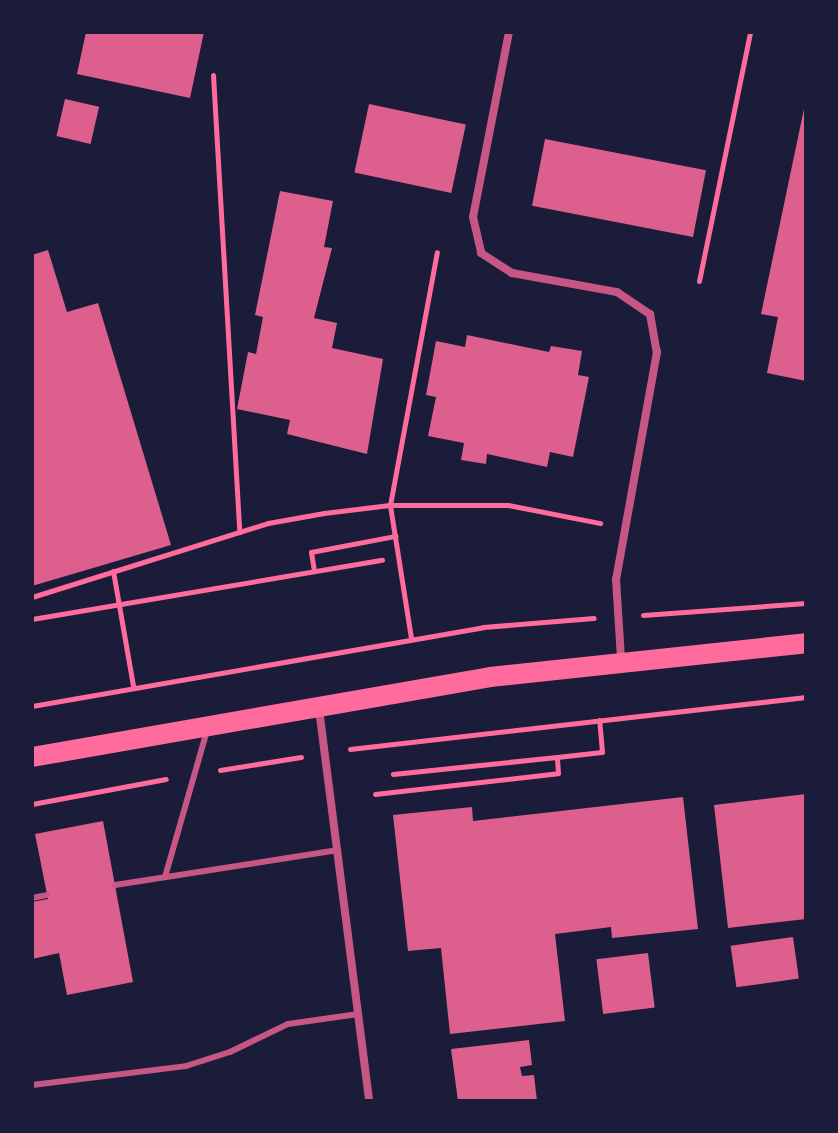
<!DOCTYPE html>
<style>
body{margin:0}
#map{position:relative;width:838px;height:1133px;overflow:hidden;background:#1b1b3a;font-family:Karla,sans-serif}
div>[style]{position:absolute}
.building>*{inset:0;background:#dd5f8e;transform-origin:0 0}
.path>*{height:5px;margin:-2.5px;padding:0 2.5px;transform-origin:2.5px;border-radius:2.5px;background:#ff6b9d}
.service>*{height:6px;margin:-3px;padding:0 3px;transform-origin:3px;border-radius:3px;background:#c65784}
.minor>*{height:8px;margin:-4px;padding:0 4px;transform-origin:4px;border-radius:4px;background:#c65784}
.primary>*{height:20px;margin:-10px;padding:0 10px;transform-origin:10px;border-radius:10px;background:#ff6b9d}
span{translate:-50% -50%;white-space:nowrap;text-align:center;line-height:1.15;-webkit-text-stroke:6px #1b1b3a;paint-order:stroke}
.frame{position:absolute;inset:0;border:34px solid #1b1b3a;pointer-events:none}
</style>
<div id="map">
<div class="building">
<div style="clip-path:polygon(86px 32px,204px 32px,190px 98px,77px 74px)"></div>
<div style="left:65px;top:99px;width:35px;height:38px;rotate:13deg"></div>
<div style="left:369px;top:104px;width:99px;height:70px;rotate:12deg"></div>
<div style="clip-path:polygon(805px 104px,806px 104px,806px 381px,767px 373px,778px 317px,761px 314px)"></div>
<div style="left:545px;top:139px;width:164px;height:68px;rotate:11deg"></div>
<div style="clip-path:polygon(280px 191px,333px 201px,324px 247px,332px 248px,314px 318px,337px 323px,332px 348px,383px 359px,367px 454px,287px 434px,290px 420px,237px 409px,248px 352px,256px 354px,263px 317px,255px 315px)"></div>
<div style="clip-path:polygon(48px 250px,67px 312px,98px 303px,171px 545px,32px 586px,32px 255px)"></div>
<div style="clip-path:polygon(467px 335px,549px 352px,551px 346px,582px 351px,578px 375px,589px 377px,573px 457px,550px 452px,547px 467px,487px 454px,486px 464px,461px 460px,464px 443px,428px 436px,436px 397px,426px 395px,436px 341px,465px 347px)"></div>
<div style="clip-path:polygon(806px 794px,806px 919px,728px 928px,714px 805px)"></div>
<div style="clip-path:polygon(683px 797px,698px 929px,612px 938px,611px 927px,555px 934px,565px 1021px,450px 1034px,441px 948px,408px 951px,393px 815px,472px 807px,473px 821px)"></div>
<div style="clip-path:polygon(103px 821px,133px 982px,67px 995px,59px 953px,32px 959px,32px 902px,48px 899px,35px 834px)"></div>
<div style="left:793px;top:937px;width:42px;height:63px;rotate:82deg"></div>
<div style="left:648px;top:953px;width:55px;height:52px;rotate:83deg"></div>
<div style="clip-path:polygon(529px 1040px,532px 1065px,520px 1067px,522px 1076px,534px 1075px,537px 1101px,458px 1101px,451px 1049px)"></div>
</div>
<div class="path">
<div style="left:213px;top:75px;width:458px;rotate:86.7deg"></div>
<div style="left:699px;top:281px;width:254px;rotate:-78.4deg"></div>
<div style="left:113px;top:571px;width:117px;rotate:80.1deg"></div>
<div style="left:314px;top:571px;width:19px;rotate:-99deg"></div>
<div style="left:311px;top:552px;width:86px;rotate:-10.8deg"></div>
<div style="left:32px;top:597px;width:247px;rotate:-17.4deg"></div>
<div style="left:268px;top:523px;width:57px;rotate:-10.1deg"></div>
<div style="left:324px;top:513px;width:66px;rotate:-6.9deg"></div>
<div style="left:390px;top:505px;width:118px"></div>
<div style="left:508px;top:505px;width:94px;rotate:11.1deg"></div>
<div style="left:643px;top:615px;width:163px;rotate:-4.2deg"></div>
<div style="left:32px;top:619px;width:355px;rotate:-9.6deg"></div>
<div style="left:411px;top:638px;width:135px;rotate:-99deg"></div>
<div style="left:390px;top:505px;width:257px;rotate:-79.5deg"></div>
<div style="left:32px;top:706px;width:458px;rotate:-9.9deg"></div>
<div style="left:483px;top:627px;width:111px;rotate:-4.6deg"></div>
<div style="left:350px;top:749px;width:459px;rotate:-6.5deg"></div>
<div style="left:557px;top:757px;width:45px;rotate:-6.3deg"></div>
<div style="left:602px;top:752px;width:32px;rotate:-95deg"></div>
<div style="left:220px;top:770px;width:82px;rotate:-9.1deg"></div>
<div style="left:375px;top:794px;width:184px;rotate:-6.5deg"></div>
<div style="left:558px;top:773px;width:16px;rotate:-94deg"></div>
<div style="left:557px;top:757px;width:165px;rotate:174.1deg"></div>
<div style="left:32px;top:804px;width:136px;rotate:-10.6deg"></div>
</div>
<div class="service">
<div style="left:165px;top:877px;width:152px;rotate:-74deg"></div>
<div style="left:115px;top:885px;width:226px;rotate:-8.9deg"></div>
<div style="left:32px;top:898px;width:15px;rotate:-11deg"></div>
<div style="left:32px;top:1085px;width:155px;rotate:-7deg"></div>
<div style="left:186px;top:1066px;width:46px;rotate:-17.7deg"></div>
<div style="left:230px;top:1052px;width:64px;rotate:-25.8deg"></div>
<div style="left:288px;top:1024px;width:71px;rotate:-8.1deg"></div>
</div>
<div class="minor">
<div style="left:509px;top:32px;width:188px;rotate:101deg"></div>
<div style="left:473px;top:217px;width:37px;rotate:77deg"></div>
<div style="left:481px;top:253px;width:37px;rotate:33deg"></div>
<div style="left:512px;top:273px;width:107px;rotate:10.3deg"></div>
<div style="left:617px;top:292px;width:40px;rotate:34deg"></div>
<div style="left:650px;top:314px;width:39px;rotate:80deg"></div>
<div style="left:657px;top:352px;width:231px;rotate:100.2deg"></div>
<div style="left:616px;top:579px;width:80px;rotate:86.4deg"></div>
<div style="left:319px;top:709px;width:395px;rotate:82.7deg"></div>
</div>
<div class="primary">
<div style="left:32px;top:757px;width:465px;rotate:-9.9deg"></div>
<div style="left:490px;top:677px;width:318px;rotate:-6.1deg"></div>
</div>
<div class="frame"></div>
</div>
